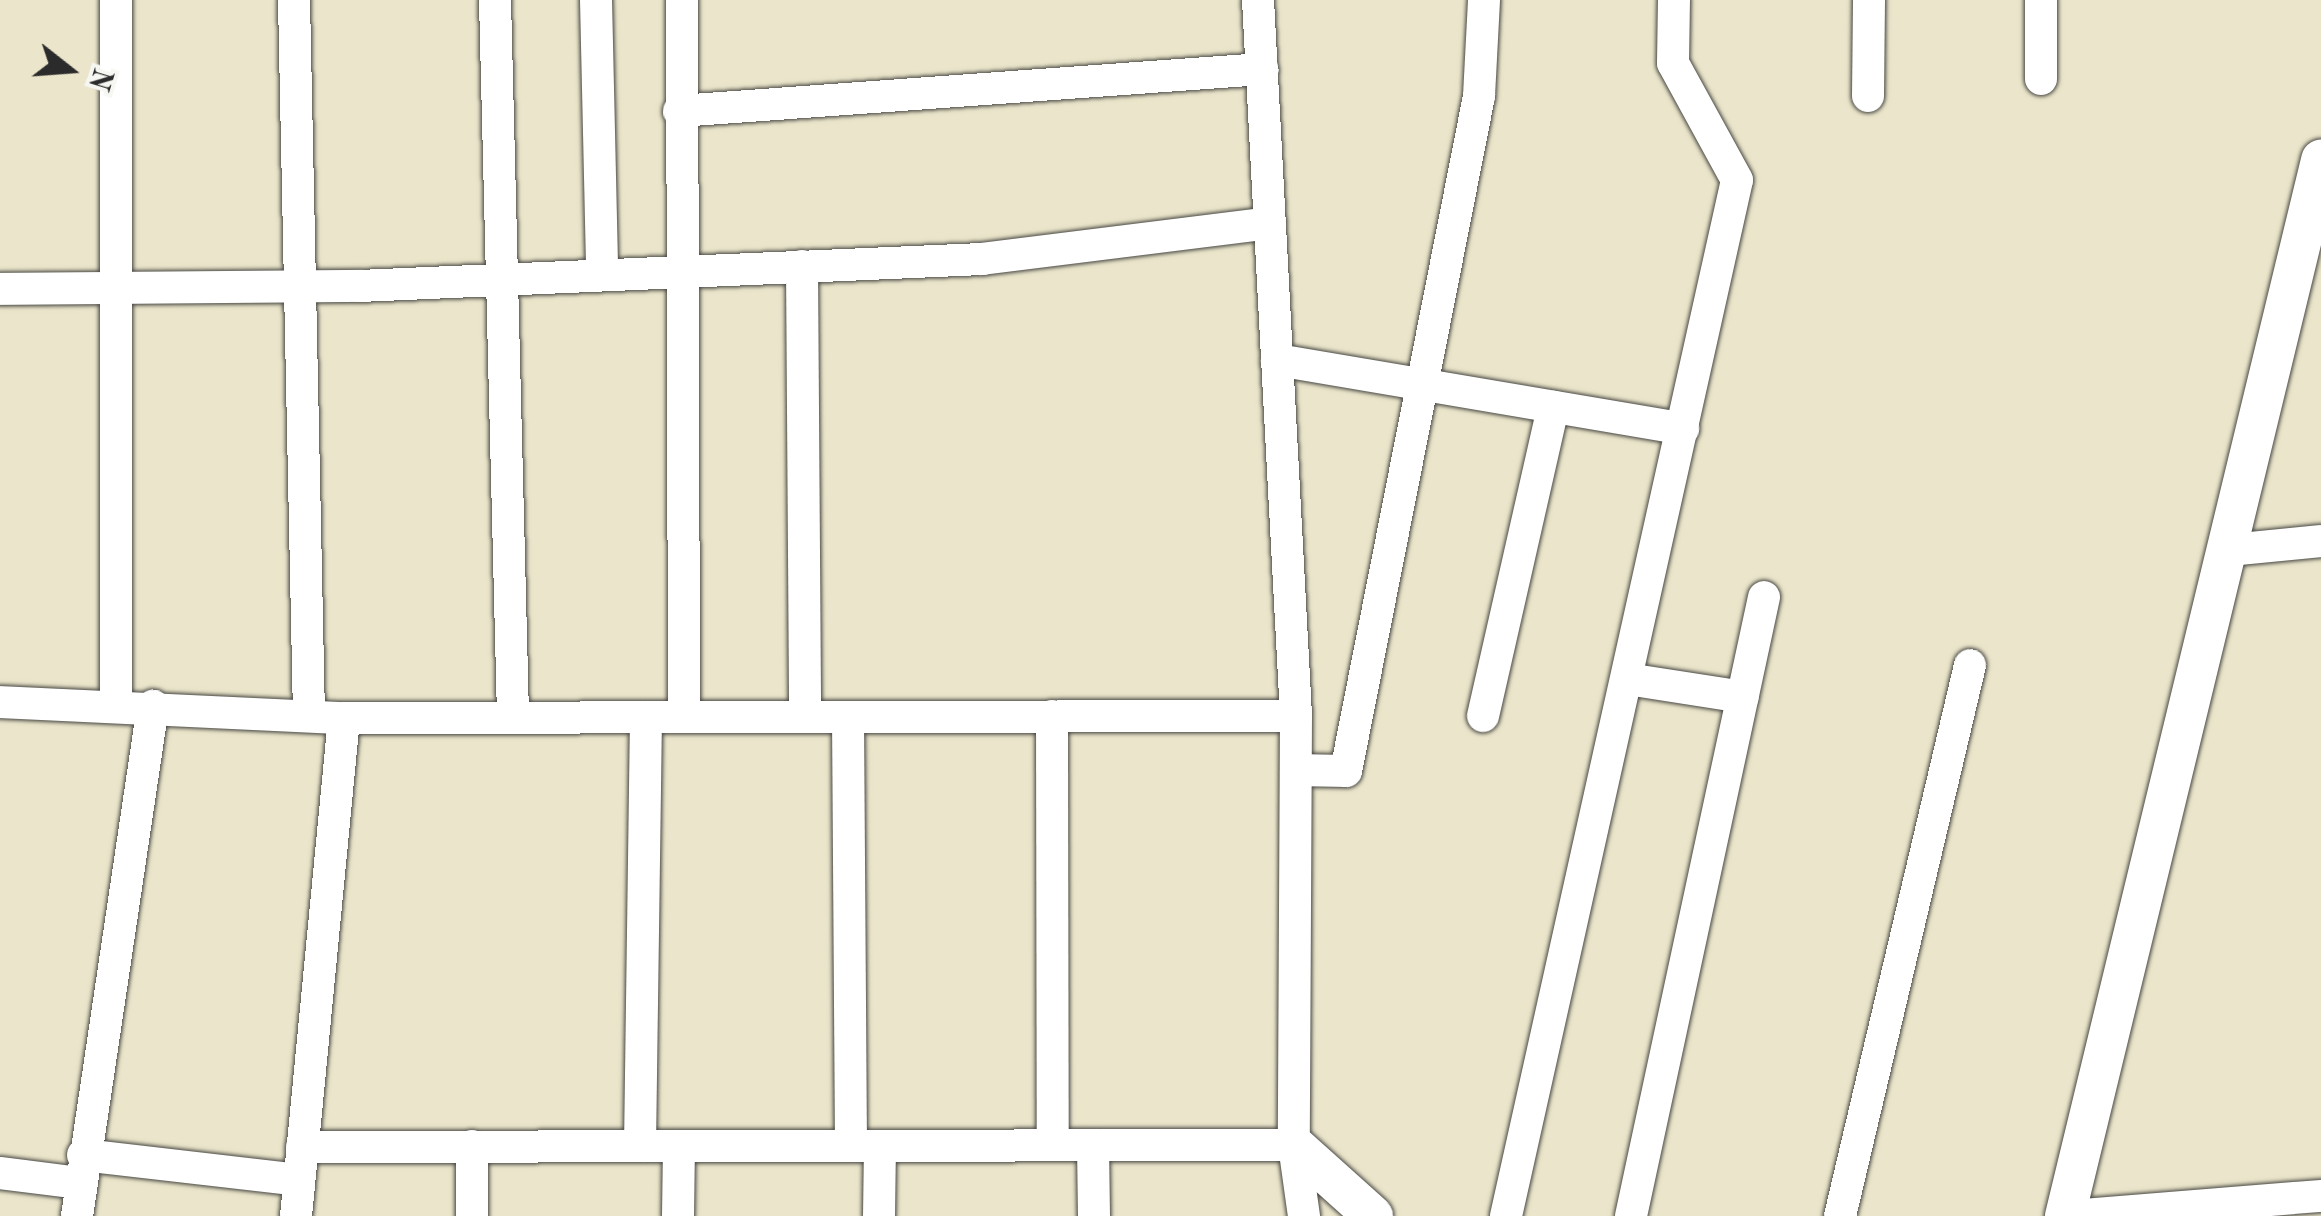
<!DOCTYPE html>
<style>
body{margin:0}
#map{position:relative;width:2321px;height:1216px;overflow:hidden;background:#ebe6cb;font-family:"Old Standard TT",serif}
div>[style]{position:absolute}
.roads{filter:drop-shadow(0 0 2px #484743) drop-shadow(0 0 2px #484743)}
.minor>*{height:32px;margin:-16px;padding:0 16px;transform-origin:16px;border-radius:16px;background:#fff}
.tertiary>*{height:40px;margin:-20px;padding:0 20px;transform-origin:20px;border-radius:20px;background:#fff}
span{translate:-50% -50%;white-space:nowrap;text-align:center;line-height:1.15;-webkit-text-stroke:8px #f6f6f2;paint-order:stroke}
.north{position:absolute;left:20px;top:20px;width:100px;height:100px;-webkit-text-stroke:8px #f6f6f2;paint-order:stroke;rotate:107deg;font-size:28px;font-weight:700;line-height:40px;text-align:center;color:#2b2b2b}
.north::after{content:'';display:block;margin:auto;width:35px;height:45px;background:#2b2b2b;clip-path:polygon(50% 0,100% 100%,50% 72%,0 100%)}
</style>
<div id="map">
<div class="roads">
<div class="minor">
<div style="left:116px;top:0;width:705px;rotate:90deg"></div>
<div style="left:294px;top:0;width:716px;rotate:88.8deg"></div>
<div style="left:495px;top:0;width:718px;rotate:88.56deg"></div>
<div style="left:596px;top:0;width:273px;rotate:88.7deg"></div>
<div style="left:682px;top:0;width:717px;rotate:89.84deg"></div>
<div style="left:1258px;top:0;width:717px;rotate:86.96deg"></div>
<div style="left:1296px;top:716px;width:429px;rotate:90.3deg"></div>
<div style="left:1294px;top:1145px;width:72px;rotate:82deg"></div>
<div style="left:2041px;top:79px;width:79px;rotate:-90deg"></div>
<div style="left:1868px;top:96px;width:96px;rotate:-89.4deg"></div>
<div style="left:679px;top:111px;width:585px;rotate:-4.12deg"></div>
<div style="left:802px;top:266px;width:451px;rotate:89.6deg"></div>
<div style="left:0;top:289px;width:359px;rotate:-0.5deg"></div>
<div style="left:359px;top:286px;width:624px;rotate:-2.48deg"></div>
<div style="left:982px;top:259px;width:290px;rotate:-7.1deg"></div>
<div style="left:1277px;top:360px;width:412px;rotate:9.6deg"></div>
<div style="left:2229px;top:550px;width:92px;rotate:-5.6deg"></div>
<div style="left:1627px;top:679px;width:117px;rotate:8.8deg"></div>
<div style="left:0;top:702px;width:344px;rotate:2.7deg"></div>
<div style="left:344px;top:718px;width:952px;rotate:-0.12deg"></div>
<div style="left:1052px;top:716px;width:429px;rotate:89.9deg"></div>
<div style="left:1483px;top:716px;width:317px;rotate:-77.2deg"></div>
<div style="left:848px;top:717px;width:429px;rotate:89.6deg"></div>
<div style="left:1296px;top:770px;width:50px;rotate:1.1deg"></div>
<div style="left:1346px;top:771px;width:688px;rotate:-78.85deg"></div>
<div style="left:1479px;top:96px;width:96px;rotate:-87deg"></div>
<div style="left:1093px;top:1145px;width:71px;rotate:89.2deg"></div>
<div style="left:640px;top:1146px;width:429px;rotate:-89.2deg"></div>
<div style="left:302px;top:1147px;width:992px;rotate:-0.12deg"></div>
<div style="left:83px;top:1155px;width:217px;rotate:6.6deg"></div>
<div style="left:0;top:1173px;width:81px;rotate:7.1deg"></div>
<div style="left:77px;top:1216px;width:516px;rotate:-81.52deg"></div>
<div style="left:296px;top:1216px;width:500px;rotate:-84.49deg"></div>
<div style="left:472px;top:1216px;width:70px;rotate:-90deg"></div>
<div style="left:678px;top:1216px;width:70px;rotate:-89.2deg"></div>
<div style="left:879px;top:1216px;width:70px;rotate:-89.2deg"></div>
<div style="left:1506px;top:1216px;width:1061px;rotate:-77.43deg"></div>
<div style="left:1737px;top:180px;width:133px;rotate:-118.7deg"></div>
<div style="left:1673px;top:63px;width:63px;rotate:-89.1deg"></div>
<div style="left:1631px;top:1216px;width:633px;rotate:-77.87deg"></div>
<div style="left:1840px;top:1216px;width:566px;rotate:-76.72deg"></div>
<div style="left:2071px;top:1216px;width:251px;rotate:-4.6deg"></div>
</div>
<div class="tertiary">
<div style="left:1294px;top:1145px;width:106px;rotate:41.9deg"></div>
<div style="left:2065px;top:1216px;width:1087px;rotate:-76.37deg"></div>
</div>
</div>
<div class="north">N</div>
</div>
